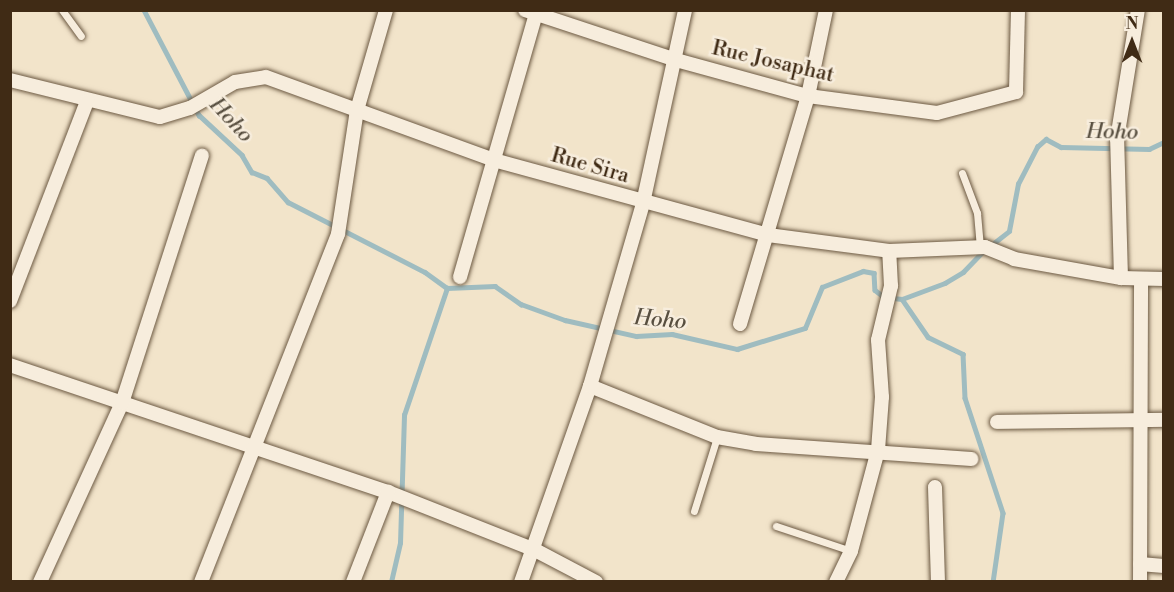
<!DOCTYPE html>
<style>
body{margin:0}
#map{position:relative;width:1174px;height:592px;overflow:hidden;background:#f2e4ca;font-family:"Libre Bodoni",serif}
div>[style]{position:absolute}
.stream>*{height:4.5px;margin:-2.25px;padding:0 2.25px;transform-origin:2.25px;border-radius:2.25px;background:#9fbcc0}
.roads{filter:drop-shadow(0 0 2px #6c5942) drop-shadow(0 0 2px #6c5942)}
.service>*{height:7px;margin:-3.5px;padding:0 3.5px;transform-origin:3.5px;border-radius:3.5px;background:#f7eddd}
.minor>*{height:14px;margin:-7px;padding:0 7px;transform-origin:7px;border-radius:7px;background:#f7eddd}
span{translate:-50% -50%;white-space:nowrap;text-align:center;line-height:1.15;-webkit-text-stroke:5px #f7eddd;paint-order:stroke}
.street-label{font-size:21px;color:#402b15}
.water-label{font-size:22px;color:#584f40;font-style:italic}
.frame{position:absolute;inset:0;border:12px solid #402b15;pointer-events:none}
.north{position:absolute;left:1102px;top:12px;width:60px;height:60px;-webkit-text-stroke:4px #f7eddd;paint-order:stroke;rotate:0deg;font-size:16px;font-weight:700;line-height:24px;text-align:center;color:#402b15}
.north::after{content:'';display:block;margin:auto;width:21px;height:27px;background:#402b15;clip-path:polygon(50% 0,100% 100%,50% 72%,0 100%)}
</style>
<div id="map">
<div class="stream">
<div style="left:144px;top:10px;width:119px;rotate:62.4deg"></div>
<div style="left:199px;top:115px;width:59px;rotate:42.9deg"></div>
<div style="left:242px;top:155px;width:20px;rotate:60deg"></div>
<div style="left:252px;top:172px;width:16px;rotate:22deg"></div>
<div style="left:267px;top:178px;width:32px;rotate:49deg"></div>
<div style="left:288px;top:202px;width:154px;rotate:27.1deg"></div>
<div style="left:425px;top:272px;width:27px;rotate:36deg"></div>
<div style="left:447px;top:288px;width:48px;rotate:-2.4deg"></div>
<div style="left:495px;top:286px;width:32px;rotate:35deg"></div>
<div style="left:521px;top:304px;width:47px;rotate:20deg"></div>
<div style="left:565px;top:320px;width:73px;rotate:12.7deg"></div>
<div style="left:636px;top:336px;width:36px;rotate:-3deg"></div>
<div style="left:672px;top:334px;width:67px;rotate:13deg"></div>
<div style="left:737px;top:349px;width:71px;rotate:-17.2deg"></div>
<div style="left:805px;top:328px;width:44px;rotate:-67.5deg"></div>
<div style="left:822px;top:287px;width:44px;rotate:-21.3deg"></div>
<div style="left:863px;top:271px;width:11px;rotate:10deg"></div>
<div style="left:874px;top:273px;width:17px;rotate:87deg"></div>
<div style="left:875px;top:290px;width:11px;rotate:38deg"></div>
<div style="left:884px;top:297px;width:18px;rotate:6deg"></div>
<div style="left:902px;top:299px;width:46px;rotate:-20.4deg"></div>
<div style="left:945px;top:283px;width:21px;rotate:-31deg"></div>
<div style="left:963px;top:272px;width:29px;rotate:-46deg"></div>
<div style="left:990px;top:246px;width:24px;rotate:-38deg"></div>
<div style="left:1009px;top:231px;width:48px;rotate:-79.2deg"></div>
<div style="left:1018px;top:184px;width:42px;rotate:-62.8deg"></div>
<div style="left:1037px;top:147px;width:12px;rotate:-42deg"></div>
<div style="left:1046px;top:139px;width:17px;rotate:28deg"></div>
<div style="left:1061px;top:147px;width:88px;rotate:1.3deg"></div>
<div style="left:1149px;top:149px;width:17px;rotate:-25deg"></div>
<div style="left:902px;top:299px;width:46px;rotate:55.6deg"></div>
<div style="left:928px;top:337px;width:39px;rotate:26deg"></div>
<div style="left:963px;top:354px;width:44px;rotate:87.4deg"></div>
<div style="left:965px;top:398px;width:121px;rotate:71.7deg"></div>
<div style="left:1003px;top:513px;width:70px;rotate:98.2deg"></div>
<div style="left:391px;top:582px;width:40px;rotate:-77deg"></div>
<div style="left:400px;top:543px;width:128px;rotate:-88.2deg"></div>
<div style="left:404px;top:415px;width:134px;rotate:-71.3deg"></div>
</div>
<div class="roads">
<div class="service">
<div style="left:62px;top:10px;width:32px;rotate:54deg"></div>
<div style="left:962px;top:173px;width:43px;rotate:69.4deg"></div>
<div style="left:977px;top:213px;width:33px;rotate:85deg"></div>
<div style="left:694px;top:511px;width:77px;rotate:-72.7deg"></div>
<div style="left:776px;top:526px;width:79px;rotate:18.4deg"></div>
</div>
<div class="minor">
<div style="left:525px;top:10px;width:159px;rotate:18.3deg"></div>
<div style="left:676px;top:60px;width:137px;rotate:15.3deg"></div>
<div style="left:808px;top:96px;width:130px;rotate:7.5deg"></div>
<div style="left:937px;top:113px;width:82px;rotate:-14.9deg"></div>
<div style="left:1016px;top:92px;width:82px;rotate:-88.6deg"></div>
<div style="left:10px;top:80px;width:154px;rotate:13.9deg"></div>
<div style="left:160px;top:117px;width:31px;rotate:-17deg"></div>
<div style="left:190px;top:108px;width:52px;rotate:-30deg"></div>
<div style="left:235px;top:82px;width:31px;rotate:-9deg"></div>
<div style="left:266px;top:77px;width:243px;rotate:20deg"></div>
<div style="left:494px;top:160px;width:284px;rotate:15.3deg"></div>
<div style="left:768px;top:235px;width:122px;rotate:7.5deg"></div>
<div style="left:889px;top:251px;width:96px;rotate:-2.4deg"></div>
<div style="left:985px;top:247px;width:31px;rotate:22deg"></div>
<div style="left:1014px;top:259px;width:109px;rotate:10.1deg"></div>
<div style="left:1121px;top:278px;width:43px;rotate:1.3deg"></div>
<div style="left:460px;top:277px;width:278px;rotate:-73.9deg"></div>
<div style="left:1121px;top:278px;width:139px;rotate:-91.6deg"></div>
<div style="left:1117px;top:139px;width:131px;rotate:-80.8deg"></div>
<div style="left:10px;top:301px;width:214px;rotate:-68.9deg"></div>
<div style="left:740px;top:324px;width:238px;rotate:-73.4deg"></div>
<div style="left:808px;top:96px;width:88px;rotate:-78.2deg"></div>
<div style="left:10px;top:365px;width:399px;rotate:18.6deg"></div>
<div style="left:388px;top:492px;width:158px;rotate:21.5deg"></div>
<div style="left:535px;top:550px;width:69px;rotate:27.7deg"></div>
<div style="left:590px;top:386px;width:137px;rotate:21.9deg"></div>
<div style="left:717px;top:437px;width:40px;rotate:10deg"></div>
<div style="left:756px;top:444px;width:216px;rotate:4deg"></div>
<div style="left:997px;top:422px;width:167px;rotate:-0.7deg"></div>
<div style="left:935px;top:487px;width:95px;rotate:88.2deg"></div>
<div style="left:1140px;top:564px;width:24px;rotate:5deg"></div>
<div style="left:40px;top:582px;width:197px;rotate:-65.4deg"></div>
<div style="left:122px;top:403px;width:260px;rotate:-72.1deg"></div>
<div style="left:201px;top:582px;width:374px;rotate:-68.5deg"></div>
<div style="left:338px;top:234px;width:125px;rotate:-81.3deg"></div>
<div style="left:357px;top:110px;width:104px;rotate:-73.8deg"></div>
<div style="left:353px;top:582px;width:97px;rotate:-68.7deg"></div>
<div style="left:521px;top:582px;width:208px;rotate:-70.6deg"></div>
<div style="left:590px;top:386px;width:191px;rotate:-73.8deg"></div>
<div style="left:643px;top:203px;width:198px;rotate:-77.7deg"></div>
<div style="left:836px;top:582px;width:34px;rotate:-64deg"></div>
<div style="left:851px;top:551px;width:105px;rotate:-75deg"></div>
<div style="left:878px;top:450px;width:53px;rotate:-85.7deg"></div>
<div style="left:882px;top:397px;width:57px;rotate:-94deg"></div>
<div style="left:878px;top:340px;width:56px;rotate:-76.5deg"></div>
<div style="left:891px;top:286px;width:35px;rotate:-93deg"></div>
<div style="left:1140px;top:582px;width:303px;rotate:-89.8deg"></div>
</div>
</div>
<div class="street-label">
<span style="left:773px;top:62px;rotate:13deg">Rue Josaphat</span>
<span style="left:590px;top:166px;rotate:16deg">Rue Sira</span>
</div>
<div class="water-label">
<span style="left:231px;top:120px;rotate:47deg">Hoho</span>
<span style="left:1112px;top:132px;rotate:1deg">Hoho</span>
<span style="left:660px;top:320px;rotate:5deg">Hoho</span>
</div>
<div class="frame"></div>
<div class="north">N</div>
</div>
